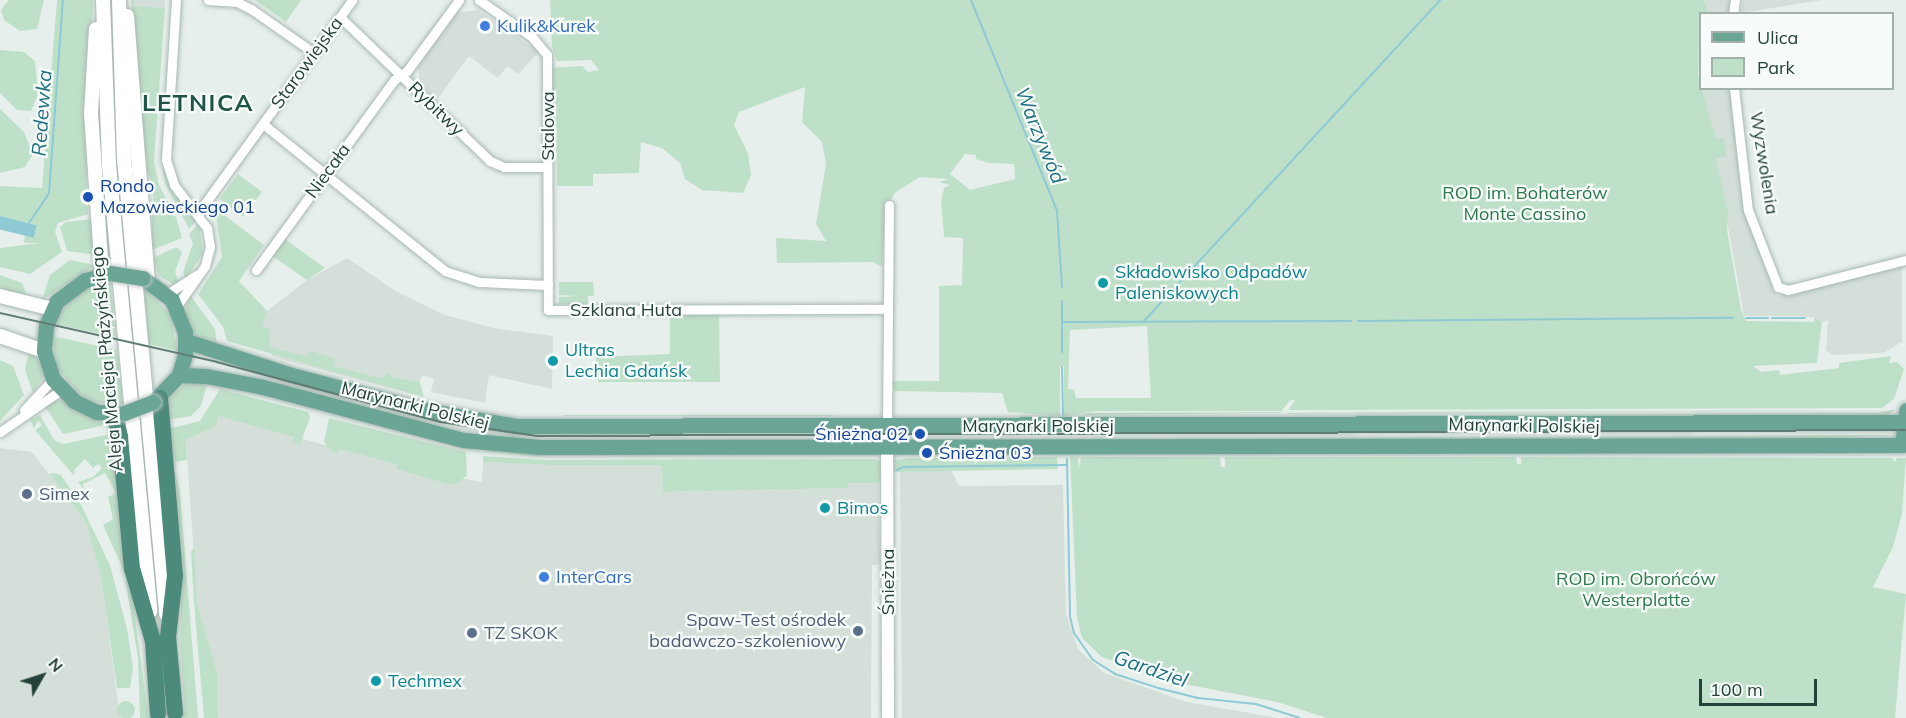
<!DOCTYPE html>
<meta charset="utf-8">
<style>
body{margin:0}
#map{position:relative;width:1906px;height:718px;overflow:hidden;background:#e6efeb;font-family:Mulish,sans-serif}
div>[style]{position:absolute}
.built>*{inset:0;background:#d4dfda}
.green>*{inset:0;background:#bfe0c8;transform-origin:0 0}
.round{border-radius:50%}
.water>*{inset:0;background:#8ec9d4;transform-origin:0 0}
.stream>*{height:2px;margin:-1px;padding:0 1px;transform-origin:1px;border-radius:1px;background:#8ec9d4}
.roads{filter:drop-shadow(0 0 2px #a8b8b2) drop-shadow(0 0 2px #a8b8b2)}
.minor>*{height:9px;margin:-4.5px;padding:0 4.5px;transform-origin:4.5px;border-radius:4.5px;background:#fff}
.tertiary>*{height:12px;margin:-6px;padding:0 6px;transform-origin:6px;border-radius:6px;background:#fff}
.secondary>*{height:14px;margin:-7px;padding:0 7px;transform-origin:7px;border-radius:7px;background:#fff}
.primary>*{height:15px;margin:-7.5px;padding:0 7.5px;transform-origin:7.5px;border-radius:7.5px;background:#6aa596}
.trunk>*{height:16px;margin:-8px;padding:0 8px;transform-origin:8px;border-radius:8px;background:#4c8a7c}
.tram>*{height:1.5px;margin:-0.75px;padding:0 0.75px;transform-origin:0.75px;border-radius:0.75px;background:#5f7d75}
.bridges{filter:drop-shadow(0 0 2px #c2cac8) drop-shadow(0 0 2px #c2cac8)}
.primary-bridge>*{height:15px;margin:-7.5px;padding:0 7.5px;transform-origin:7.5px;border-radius:7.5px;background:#6aa596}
.dots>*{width:16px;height:16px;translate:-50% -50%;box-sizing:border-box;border:3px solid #f7fbf9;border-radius:50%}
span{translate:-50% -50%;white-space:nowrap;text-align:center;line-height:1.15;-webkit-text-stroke:4.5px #f7fbf9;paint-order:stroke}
.shop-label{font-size:18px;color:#366cbe}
.left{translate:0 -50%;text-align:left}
.street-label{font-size:18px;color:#24423a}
.transit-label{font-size:18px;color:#164399}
.right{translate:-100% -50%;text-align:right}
.park-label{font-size:18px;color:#2d7a4b}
.culture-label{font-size:18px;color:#0d838f}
.service-label{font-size:18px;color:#4e5e75}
.water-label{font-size:20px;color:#1c6f80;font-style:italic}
.district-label{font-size:24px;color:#1f5548;font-weight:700;letter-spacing:1.5px}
.legend{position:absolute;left:1699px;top:12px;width:195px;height:78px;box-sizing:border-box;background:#f7fbf9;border:2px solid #a3b1ad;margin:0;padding:8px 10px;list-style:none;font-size:18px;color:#24423a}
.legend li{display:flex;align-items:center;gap:12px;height:30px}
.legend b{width:30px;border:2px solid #a3b1ad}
.north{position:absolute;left:12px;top:646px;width:60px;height:60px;-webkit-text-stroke:4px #f7fbf9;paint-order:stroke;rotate:51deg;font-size:16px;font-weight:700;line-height:24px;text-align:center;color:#24423a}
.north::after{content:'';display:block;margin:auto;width:21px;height:27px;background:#24423a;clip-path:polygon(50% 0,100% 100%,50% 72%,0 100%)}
.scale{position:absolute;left:1699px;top:679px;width:118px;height:27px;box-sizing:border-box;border:3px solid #24423a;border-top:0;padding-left:8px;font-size:18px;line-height:21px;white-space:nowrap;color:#24423a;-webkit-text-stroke:4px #f7fbf9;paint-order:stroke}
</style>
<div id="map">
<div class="built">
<div style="clip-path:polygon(134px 0,165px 0,165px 8px,134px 6px)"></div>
<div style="clip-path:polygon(1704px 0,1733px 0,1731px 13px,1708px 13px)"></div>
<div style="clip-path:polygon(1743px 0,1822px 0,1741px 13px)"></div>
<div style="clip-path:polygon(478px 10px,539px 52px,518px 74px,507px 66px,498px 78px,469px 56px,436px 101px,420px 84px,418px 67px,457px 13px)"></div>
<div style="clip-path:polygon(1701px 89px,1731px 89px,1741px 193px,1777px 296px,1902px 265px,1902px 342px,1883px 353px,1832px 355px,1826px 350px,1828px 320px,1822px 322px,1818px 318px,1800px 316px,1744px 316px,1716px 159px,1724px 137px,1716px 139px)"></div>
<div style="clip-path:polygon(347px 258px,397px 292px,445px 315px,493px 328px,553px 336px,552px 389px,489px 375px,485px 403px,431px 392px,434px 379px,422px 375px,416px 395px,273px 357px,254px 321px,307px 280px)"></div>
<div style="clip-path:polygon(218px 416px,417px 470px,482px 482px,483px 462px,663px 465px,663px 492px,848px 488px,848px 483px,878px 483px,880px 564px,872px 565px,871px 718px,218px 718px,217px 672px,197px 603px,186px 440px,215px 426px)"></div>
<div style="clip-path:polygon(0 448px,32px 452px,86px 522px,101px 576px,120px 718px,0 718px)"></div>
<div style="clip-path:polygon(951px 470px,959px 486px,1063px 485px,1066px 614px,1078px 649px,1104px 673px,1187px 702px,1277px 718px,902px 718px,900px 472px)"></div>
</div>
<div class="green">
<div style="clip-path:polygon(9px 0,44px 0,37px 29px,20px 31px,4px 20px,1px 10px)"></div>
<div style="clip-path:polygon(57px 0,93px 0,86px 188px,88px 214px,58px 223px,55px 232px,62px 252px,30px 274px,0 267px,0 248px,39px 243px,24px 243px,25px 235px,34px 237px,37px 225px,0 216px,0 186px,42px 188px)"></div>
<div style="clip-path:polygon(131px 0,134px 0,134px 6px,165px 8px,154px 161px,159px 185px,172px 209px,154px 207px,152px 182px,146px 169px)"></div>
<div style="clip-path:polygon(255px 0,301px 0,286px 22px)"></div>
<div style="clip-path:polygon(evenodd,550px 0,1704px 0,1708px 13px,1700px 14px,1698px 76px,1716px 139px,1724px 137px,1726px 156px,1716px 159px,1728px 212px,1727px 230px,1741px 310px,1746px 321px,1814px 322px,1815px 317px,1822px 322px,1817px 363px,1753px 366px,1761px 372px,1779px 370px,1780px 375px,1839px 368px,1839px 363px,1891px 356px,1889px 363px,1897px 362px,1904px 369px,1894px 399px,1882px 408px,1288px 410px,1295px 400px,1290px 400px,1282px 411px,1096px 411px,1064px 416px,1064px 366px,1060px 366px,1060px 416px,1008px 412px,1002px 393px,894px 391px,892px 381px,939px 381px,939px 286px,962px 285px,963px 238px,944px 237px,941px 202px,944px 188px,950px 185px,939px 182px,948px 179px,920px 177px,896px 192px,886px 205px,882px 267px,873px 262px,777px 263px,776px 238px,826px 241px,816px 224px,826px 164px,822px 142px,802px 122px,805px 87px,739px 112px,734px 125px,748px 153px,751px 175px,743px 193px,702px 190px,685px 179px,680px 163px,662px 148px,641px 142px,639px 173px,593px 174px,593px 186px,557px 186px,556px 100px,552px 99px,552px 68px,582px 66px,588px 72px,599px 70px,591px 60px,557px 61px,552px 47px,550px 0,965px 154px,976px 155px,976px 159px,988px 163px,1014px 164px,1015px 179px,970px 190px,950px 174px,965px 154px,550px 0,1147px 326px,1151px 398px,1076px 398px,1074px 390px,1068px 389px,1070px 330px,1147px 326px)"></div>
<div style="clip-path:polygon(0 50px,24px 52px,35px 61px,38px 94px,31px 111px,17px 110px,0 93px)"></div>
<div style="clip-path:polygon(0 109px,24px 132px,33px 154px,25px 167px,0 173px)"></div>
<div style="clip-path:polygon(162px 163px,172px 192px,197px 220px,189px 229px,165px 183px)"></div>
<div style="left:238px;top:174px;width:30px;height:31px;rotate:37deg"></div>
<div style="clip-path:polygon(215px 208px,264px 245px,239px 281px,267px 311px,262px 327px,270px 329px,270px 347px,306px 356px,311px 351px,334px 358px,334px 366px,380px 378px,391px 373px,390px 377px,420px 382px,424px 397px,227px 341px,223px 327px,198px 294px,222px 257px)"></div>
<div style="clip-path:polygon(152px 211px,163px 211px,176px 217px,182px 238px,152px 250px)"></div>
<div style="clip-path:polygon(93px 219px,96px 255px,67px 251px,60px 227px,66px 222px)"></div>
<div style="clip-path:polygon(199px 223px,203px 254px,186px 278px,183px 272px,193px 243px,189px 234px)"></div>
<div style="clip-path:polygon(285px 239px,325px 268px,307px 280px,272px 256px)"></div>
<div style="clip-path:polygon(176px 247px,182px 252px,175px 272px,179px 283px,173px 284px,159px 276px,153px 258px)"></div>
<div style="clip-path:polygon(70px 260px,95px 265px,42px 300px,50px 275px)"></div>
<div style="clip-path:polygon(0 275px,22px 283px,28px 299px,0 289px)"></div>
<div style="clip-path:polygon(110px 281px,116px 337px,55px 324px,70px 299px,86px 287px)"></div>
<div style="clip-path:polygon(559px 282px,593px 282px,594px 296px,588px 296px,588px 304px,559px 304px,559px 297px,576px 296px,559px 295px)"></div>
<div style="clip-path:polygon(144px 288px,171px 315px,177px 351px,149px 344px)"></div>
<div style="clip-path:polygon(190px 295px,215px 329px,217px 347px,199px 339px,192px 331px,185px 310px)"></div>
<div style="clip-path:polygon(670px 315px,719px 315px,720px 382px,598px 382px,596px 357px,670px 354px)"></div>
<div style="clip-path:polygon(52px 336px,117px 350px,123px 404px,94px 402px,76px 391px,57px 367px)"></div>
<div style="clip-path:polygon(29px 350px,38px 358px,44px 376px,33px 393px,25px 370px)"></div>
<div style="clip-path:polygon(222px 358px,437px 418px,869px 433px,551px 434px,489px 430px,437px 420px,221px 362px)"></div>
<div style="clip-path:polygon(0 360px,13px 366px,24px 395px,0 421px)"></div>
<div style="clip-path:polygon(188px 381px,208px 381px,201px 406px,191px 416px,166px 420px,170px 398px)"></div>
<div style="clip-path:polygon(220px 389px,308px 412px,310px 418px,300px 444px,293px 442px,294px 437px,218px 416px,216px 426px,186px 440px,187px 460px,172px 462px,180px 491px,198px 718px,140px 718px,138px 659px,124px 571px,103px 525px,113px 519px,108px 497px,116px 493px,105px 473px,83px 484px,84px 490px,78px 482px,93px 477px,102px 468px,98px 464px,93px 468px,85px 459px,75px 469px,74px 476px,35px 430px,42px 425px,38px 421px,34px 429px,30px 420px,40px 415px,54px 440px,63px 444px,111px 434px,148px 715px,185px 712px,180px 643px,182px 573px,168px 429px,200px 421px)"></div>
<div style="clip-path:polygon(60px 400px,102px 421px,106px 425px,63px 434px,44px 405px)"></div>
<div style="clip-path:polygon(1896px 409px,1887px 416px,1287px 416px,1878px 413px)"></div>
<div style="clip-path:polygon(1879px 410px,1287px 414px,1287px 413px)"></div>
<div style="clip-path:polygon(1281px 412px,1281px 413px,1081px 415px,1088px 413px)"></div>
<div style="clip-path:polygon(335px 413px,462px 444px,467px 449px,332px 414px)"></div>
<div style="left:833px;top:415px;width:1px;height:269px;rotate:90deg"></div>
<div style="clip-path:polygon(329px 418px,466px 452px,467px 476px,455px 484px,448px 484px,396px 469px,398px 465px,388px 462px,339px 449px,337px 453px,332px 452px,324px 442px)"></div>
<div style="clip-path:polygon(1892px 435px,1826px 438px,913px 440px)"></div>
<div style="clip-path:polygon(490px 449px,871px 453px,532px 456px,484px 451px)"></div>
<div style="clip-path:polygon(483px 456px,544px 460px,875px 459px,882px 462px,883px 478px,878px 483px,848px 483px,848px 488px,663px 492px,662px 465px,553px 465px,483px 462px)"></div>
<div style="clip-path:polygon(1057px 457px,1058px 469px,894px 472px,893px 460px,910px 458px)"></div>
<div style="clip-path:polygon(1070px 457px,1078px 457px,1079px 469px,1081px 457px,1220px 457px,1221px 467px,1225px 467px,1225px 457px,1516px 457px,1517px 464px,1521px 464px,1521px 457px,1892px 458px,1895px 462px,1897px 458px,1906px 458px,1902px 514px,1893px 547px,1873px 587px,1906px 594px,1895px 718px,1327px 718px,1277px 702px,1174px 682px,1102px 657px,1082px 638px,1077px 617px)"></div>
<div style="clip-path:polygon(54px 473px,61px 475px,81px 505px,110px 565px,127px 629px,133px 668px,130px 688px,117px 688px,101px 577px,86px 522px,49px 474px)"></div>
<div style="clip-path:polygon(194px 548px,197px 603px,217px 672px,218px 718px,204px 718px,194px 603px,191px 551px)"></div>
<div class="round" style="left:117px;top:701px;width:18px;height:18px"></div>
</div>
<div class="water">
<div style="left:0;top:216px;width:38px;height:13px;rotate:14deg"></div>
</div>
<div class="stream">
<div style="left:971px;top:0;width:228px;rotate:67.8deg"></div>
<div style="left:1057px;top:211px;width:76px;rotate:86.2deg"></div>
<div style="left:29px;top:223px;width:36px;rotate:-56deg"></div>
<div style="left:49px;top:193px;width:194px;rotate:-85.9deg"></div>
<div style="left:1062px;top:301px;width:51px;rotate:90deg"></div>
<div style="left:1746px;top:318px;width:22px"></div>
<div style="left:1772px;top:318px;width:33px"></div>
<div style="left:1144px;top:321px;width:437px;rotate:-47.3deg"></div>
<div style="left:1358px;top:321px;width:375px;rotate:-0.5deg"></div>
<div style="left:1062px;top:322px;width:289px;rotate:-0.2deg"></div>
<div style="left:1062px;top:367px;width:48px;rotate:88.8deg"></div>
<div style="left:1067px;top:459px;width:158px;rotate:88.9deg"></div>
<div style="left:1070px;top:617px;width:16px;rotate:76deg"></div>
<div style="left:1074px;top:633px;width:33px;rotate:55deg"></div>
<div style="left:1093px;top:660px;width:26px;rotate:32deg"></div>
<div style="left:1115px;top:674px;width:45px;rotate:18deg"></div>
<div style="left:1158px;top:688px;width:41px;rotate:14deg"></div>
<div style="left:1198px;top:698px;width:58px;rotate:5.9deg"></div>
<div style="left:1256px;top:704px;width:46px;rotate:17.7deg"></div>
<div style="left:897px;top:470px;width:7px;rotate:-27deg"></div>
<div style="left:903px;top:467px;width:164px;rotate:-0.7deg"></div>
</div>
<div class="roads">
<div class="minor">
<div style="left:176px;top:0;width:160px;rotate:93.6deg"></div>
<div style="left:166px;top:160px;width:26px;rotate:72deg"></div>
<div style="left:174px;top:185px;width:54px;rotate:52.5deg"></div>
<div style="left:207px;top:228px;width:19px;rotate:81deg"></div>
<div style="left:210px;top:247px;width:20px;rotate:105deg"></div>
<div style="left:205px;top:266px;width:50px;rotate:125.3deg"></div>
<div style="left:208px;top:0;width:29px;rotate:4deg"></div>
<div style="left:237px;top:2px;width:16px;rotate:27deg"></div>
<div style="left:251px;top:9px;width:77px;rotate:34.9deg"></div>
<div style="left:479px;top:0;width:65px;rotate:34.9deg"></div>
<div style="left:532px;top:37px;width:23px;rotate:50deg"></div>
<div style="left:547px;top:55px;width:255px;rotate:89.8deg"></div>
<div style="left:548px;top:310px;width:340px;rotate:-0.2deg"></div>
<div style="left:1733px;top:14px;width:14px;rotate:-82deg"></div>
<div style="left:340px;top:17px;width:208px;rotate:43.8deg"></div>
<div style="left:490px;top:161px;width:15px;rotate:23deg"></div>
<div style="left:504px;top:167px;width:43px"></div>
<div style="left:1734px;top:88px;width:123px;rotate:83.5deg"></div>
<div style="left:1748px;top:210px;width:83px;rotate:68.7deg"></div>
<div style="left:1778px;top:287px;width:10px;rotate:17deg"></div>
<div style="left:1788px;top:290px;width:122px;rotate:-14.3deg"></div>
<div style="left:263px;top:124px;width:234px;rotate:38.9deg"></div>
<div style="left:445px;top:271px;width:36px;rotate:18deg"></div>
<div style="left:479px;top:282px;width:69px;rotate:2.5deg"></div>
<div style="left:198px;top:213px;width:263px;rotate:-54.1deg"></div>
<div style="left:256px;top:270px;width:235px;rotate:-54deg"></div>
<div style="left:394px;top:80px;width:16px;rotate:-35deg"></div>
<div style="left:407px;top:71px;width:88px;rotate:-53.8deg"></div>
<div style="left:167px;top:294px;width:35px;rotate:-33deg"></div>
<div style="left:24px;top:410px;width:42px;rotate:-46.9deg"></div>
<div style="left:887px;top:426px;width:221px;rotate:-89.5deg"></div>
<div style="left:0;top:432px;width:74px;rotate:-34.5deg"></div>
</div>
<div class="tertiary">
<div style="left:887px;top:426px;width:292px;rotate:89.8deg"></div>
</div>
<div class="secondary">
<div style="left:103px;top:0;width:165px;rotate:87.9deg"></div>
<div style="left:109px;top:165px;width:448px;rotate:84.7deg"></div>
<div style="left:119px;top:0;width:159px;rotate:88.2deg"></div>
<div style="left:124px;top:159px;width:457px;rotate:84.7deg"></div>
<div style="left:127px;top:16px;width:265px;rotate:85.5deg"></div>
<div style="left:96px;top:29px;width:84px;rotate:93.4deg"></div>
<div style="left:91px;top:113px;width:161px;rotate:86.1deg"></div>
<div style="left:0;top:296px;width:54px;rotate:14deg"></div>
<div style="left:0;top:336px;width:46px;rotate:18.8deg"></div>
</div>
<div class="primary">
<div style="left:110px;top:273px;width:26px;rotate:164deg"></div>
<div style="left:85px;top:280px;width:35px;rotate:143deg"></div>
<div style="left:57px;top:301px;width:27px;rotate:114deg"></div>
<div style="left:46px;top:326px;width:25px;rotate:95deg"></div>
<div style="left:44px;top:351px;width:29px;rotate:72deg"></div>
<div style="left:53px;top:379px;width:30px;rotate:46deg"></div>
<div style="left:74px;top:401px;width:25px;rotate:26deg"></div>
<div style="left:97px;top:412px;width:27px;rotate:2deg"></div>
<div style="left:143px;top:278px;width:36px;rotate:37deg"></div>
<div style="left:172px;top:300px;width:35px;rotate:68deg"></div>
<div style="left:185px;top:332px;width:22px;rotate:90deg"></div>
<div style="left:185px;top:354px;width:22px;rotate:106deg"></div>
<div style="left:179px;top:375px;width:37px;rotate:134deg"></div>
<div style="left:186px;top:341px;width:107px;rotate:17.9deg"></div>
<div style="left:288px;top:374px;width:141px;rotate:14.8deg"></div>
<div style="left:424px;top:410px;width:93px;rotate:9.9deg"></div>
<div style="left:516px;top:426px;width:1388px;rotate:-0.17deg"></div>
<div style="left:179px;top:375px;width:27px;rotate:2deg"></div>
<div style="left:206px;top:376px;width:58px;rotate:10.9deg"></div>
<div style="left:263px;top:387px;width:207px;rotate:14.8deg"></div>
<div style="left:463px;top:440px;width:77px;rotate:5.2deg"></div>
<div style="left:540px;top:447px;width:1362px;rotate:-0.08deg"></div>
<div style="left:1902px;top:445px;width:35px;rotate:-83deg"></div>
</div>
<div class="trunk">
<div style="left:160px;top:398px;width:178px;rotate:85.2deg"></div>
<div style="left:175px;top:575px;width:62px;rotate:96.4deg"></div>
<div style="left:168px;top:637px;width:76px;rotate:84.7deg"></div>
<div style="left:114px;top:414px;width:24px;rotate:75deg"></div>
<div style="left:120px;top:437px;width:132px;rotate:84.8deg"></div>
<div style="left:132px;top:568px;width:76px;rotate:74deg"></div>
<div style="left:153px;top:641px;width:73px;rotate:86.1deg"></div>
</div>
</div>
<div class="tram">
<div style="left:0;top:313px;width:222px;rotate:12.7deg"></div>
<div style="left:217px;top:362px;width:232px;rotate:15deg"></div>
<div style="left:441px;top:422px;width:97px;rotate:8.3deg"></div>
<div style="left:537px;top:436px;width:1369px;rotate:-0.25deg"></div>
</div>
<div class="bridges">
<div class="primary-bridge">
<div style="left:110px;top:273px;width:33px;rotate:9deg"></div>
<div style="left:124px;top:413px;width:31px;rotate:-21deg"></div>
</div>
</div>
<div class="dots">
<div style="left:485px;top:26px;background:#3f7fe0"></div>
<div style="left:88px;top:197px;background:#1a4fb4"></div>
<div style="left:1103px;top:283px;background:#0f9aa8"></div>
<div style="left:553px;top:361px;background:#0f9aa8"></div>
<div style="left:920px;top:434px;background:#1a4fb4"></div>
<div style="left:927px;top:453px;background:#1a4fb4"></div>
<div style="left:27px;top:494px;background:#5c6f8a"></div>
<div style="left:825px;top:508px;background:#0f9aa8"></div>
<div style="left:544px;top:577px;background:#3f7fe0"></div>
<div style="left:858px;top:631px;background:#5c6f8a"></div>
<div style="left:472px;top:633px;background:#5c6f8a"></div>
<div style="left:376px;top:681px;background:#0f9aa8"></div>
</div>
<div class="shop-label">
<span class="left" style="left:497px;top:26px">Kulik&amp;Kurek</span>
<span class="left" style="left:556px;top:577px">InterCars</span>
</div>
<div class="street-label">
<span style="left:307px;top:63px;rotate:-54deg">Starowiejska</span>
<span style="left:436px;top:109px;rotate:44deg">Rybitwy</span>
<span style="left:548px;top:126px;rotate:-90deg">Stalowa</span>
<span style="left:1764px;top:163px;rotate:81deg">Wyzwolenia</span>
<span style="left:328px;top:171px;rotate:-54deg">Niecała</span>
<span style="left:626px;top:310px">Szklana Huta</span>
<span style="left:107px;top:359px;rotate:-95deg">Aleja Macieja Płażyńskiego</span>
<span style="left:415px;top:406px;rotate:14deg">Marynarki Polskiej</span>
<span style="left:1038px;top:426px">Marynarki Polskiej</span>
<span style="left:1524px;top:426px;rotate:1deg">Marynarki Polskiej</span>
<span style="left:888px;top:582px;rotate:-90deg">Śnieżna</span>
</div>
<div class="transit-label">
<span class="left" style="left:100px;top:197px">Rondo<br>Mazowieckiego 01</span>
<span class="right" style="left:908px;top:434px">Śnieżna 02</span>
<span class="left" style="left:939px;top:453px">Śnieżna 03</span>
</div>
<div class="park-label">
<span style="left:1525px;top:204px">ROD im. Bohaterów<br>Monte Cassino</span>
<span style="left:1636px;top:590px">ROD im. Obrońców<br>Westerplatte</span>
</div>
<div class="culture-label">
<span class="left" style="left:1115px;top:283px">Składowisko Odpadów<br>Paleniskowych</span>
<span class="left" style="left:565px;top:361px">Ultras<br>Lechia Gdańsk</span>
<span class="left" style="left:837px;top:508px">Bimos</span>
<span class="left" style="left:388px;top:681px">Techmex</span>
</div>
<div class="service-label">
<span class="left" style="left:39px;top:494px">Simex</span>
<span class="right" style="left:846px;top:631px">Spaw-Test ośrodek<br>badawczo-szkoleniowy</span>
<span class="left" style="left:484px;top:633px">TZ SKOK</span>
</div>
<div class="water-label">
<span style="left:41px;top:113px;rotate:-86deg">Redewka</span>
<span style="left:1041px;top:135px;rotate:68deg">Warzywód</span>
<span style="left:1151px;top:668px;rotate:19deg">Gardziel</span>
</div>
<div class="district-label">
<span style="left:198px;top:103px">LETNICA</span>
</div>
<ul class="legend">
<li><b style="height:8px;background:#6aa596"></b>Ulica</li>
<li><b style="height:16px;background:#bfe0c8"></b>Park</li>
</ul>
<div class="north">N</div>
<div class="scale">100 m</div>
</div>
